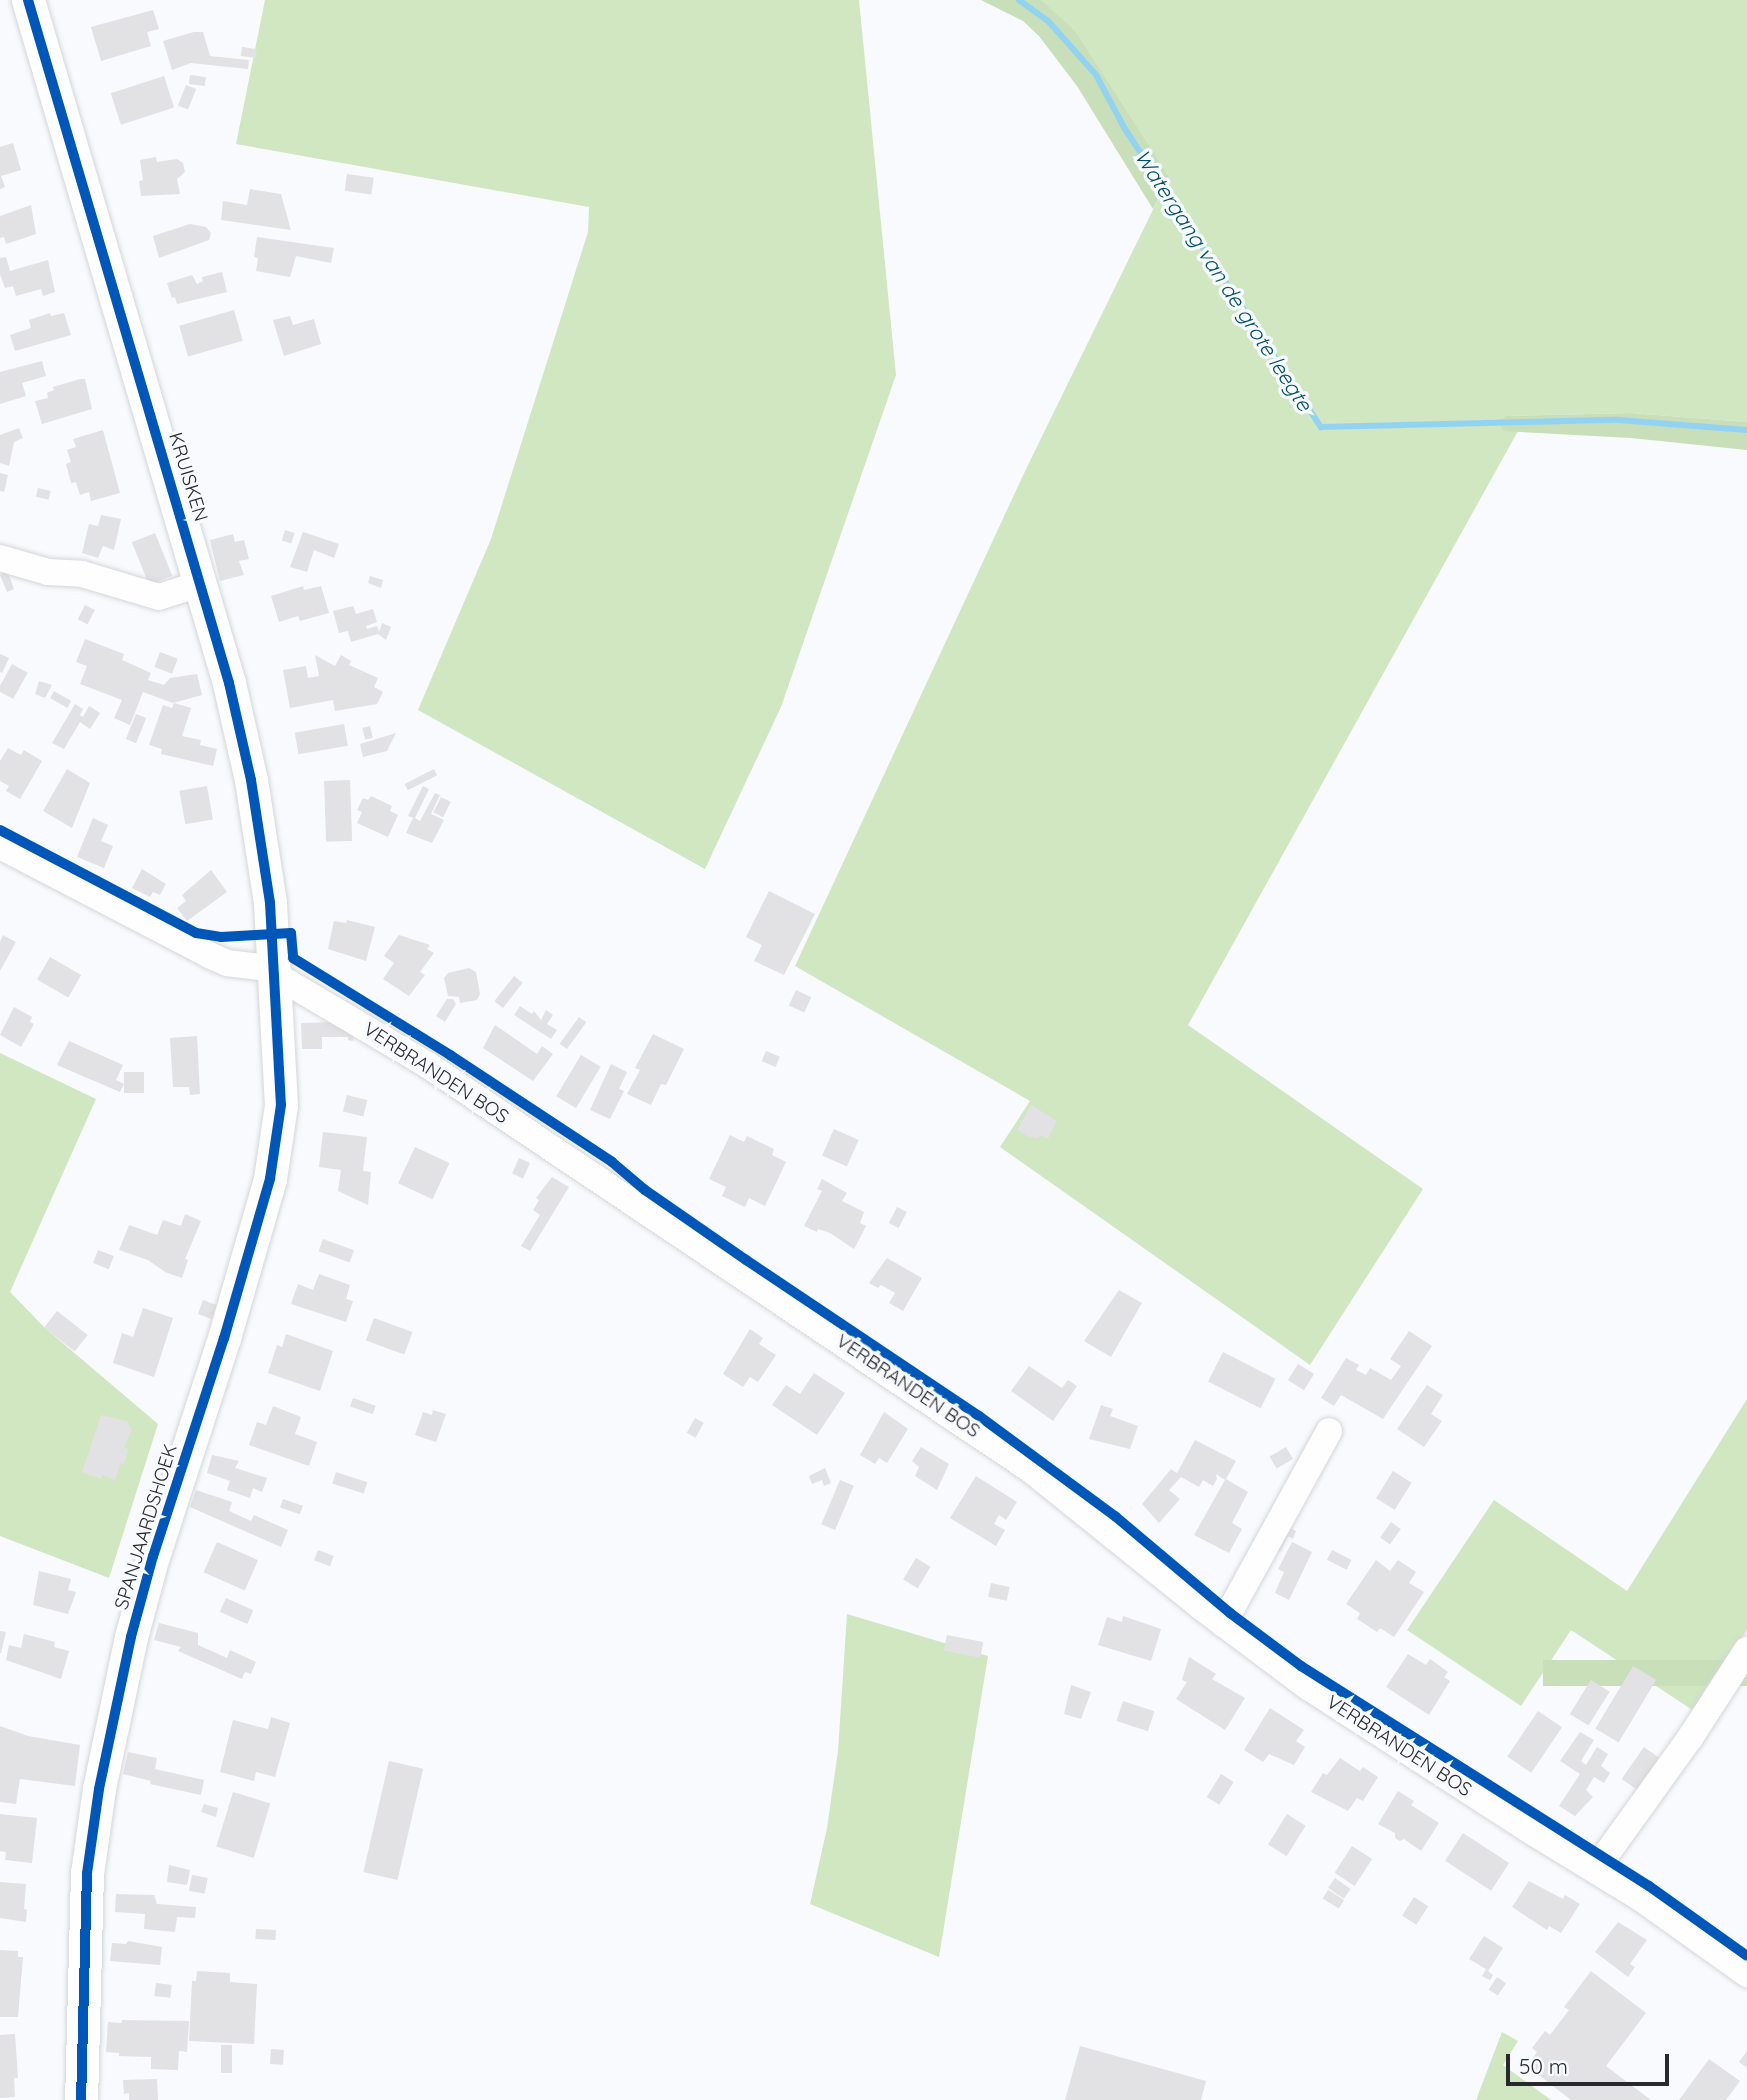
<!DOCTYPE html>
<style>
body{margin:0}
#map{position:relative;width:1747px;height:2100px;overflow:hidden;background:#f8fafd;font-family:Quicksand,sans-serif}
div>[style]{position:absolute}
.green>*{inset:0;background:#d0e7c2}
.forest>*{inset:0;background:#c8dfb9;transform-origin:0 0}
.stream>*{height:6px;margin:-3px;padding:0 3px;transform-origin:3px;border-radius:3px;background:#93d3f2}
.building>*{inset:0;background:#e2e1e3;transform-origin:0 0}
.roads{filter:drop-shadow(0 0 2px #d4d6d9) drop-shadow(0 0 2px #d4d6d9)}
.minor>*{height:26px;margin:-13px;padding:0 13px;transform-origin:13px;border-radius:13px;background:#fefeff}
.tertiary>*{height:33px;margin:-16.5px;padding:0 16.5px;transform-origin:16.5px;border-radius:16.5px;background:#fefeff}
.cycleway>*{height:10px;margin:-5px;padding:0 5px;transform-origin:5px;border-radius:5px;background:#0057b8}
span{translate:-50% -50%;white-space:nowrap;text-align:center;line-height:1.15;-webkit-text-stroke:7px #f7fafe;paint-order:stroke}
.street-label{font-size:19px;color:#27292d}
.water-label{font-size:21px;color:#004e6b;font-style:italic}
.scale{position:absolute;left:1506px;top:2054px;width:163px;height:32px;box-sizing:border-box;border:4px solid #27292d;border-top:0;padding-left:9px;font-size:21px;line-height:24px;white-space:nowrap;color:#27292d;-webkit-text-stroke:5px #f7fafe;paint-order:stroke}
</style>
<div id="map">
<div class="green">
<div style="clip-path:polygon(265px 0,859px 0,896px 375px,781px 707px,705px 869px,418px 710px,491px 539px,588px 232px,589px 207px,236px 144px)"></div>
<div style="clip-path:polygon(1041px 0,1747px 0,1747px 422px,1631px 413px,1505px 416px,1499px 423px,1503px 430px,1518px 431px,1188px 1025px,1423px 1189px,1310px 1365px,1000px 1147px,1030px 1101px,795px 966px,1027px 467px,1169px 177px)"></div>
<div style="clip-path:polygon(0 1053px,96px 1099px,10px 1292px,45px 1328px,158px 1424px,109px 1578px,0 1536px)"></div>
<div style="clip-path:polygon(1747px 1399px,1747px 1630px,1694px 1711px,1571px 1630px,1521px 1706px,1407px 1630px,1494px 1500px,1627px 1591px)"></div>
<div style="clip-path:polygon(847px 1614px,988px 1656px,939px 1957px,810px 1904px,827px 1828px,838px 1751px)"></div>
<div style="clip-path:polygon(1502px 2032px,1518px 2041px,1503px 2065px,1551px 2100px,1476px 2100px)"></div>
</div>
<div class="forest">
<div style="clip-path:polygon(981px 0,1041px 0,1075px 31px,1169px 177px,1153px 209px,1077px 86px,1039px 36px,1023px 21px)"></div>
<div style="clip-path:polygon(1631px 413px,1747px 422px,1747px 450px,1631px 438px,1503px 431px,1499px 423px,1505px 416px)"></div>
<div style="left:1747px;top:1660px;width:26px;height:204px;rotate:90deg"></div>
</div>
<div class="stream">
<div style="left:1019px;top:0;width:37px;rotate:36deg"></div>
<div style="left:1049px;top:22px;width:71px;rotate:48.4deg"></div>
<div style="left:1096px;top:75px;width:61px;rotate:61.8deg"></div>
<div style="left:1125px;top:129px;width:357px;rotate:56.7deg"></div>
<div style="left:1321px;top:427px;width:297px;rotate:-1.4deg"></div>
<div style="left:1618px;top:420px;width:129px;rotate:4.4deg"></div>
</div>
<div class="building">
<div style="clip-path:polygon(153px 10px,159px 29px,147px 32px,151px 46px,101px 61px,91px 27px)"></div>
<div style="clip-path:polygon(194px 32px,203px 32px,210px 56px,249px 60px,248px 69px,191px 63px,172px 70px,163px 41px)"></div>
<div style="left:242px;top:47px;width:15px;height:9px;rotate:8deg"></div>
<div style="left:190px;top:75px;width:16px;height:9px;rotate:7deg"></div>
<div style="left:164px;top:76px;width:33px;height:56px;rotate:72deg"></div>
<div style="left:186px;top:85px;width:11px;height:22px;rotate:22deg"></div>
<div style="clip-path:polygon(13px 143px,21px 170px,1px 176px,5px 187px,0 189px,0 147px)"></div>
<div style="clip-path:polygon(156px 157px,157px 162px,177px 159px,183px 163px,185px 172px,177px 179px,180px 194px,141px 196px,139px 181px,143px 180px,140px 160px)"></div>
<div style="left:347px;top:174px;width:27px;height:17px;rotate:8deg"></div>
<div style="clip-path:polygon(250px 189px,281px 194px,291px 230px,221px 220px,223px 201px,247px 205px)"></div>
<div style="clip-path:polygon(31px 205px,36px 234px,6px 244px,4px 237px,0 238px,0 216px)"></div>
<div style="clip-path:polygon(190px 224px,206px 227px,211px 233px,209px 240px,159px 258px,153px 236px)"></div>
<div style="clip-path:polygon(257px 237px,334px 248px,331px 263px,296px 256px,290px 277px,256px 271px,258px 258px,254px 257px)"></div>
<div style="clip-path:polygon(6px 257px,10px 271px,48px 260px,55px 292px,43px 296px,41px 289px,16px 296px,13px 286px,5px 288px,0 274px,0 258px)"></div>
<div style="clip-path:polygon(222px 272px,227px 292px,177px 304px,175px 297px,172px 298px,167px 283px,192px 275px,197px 284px,203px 281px,202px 277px)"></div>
<div style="left:234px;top:310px;width:32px;height:57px;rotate:74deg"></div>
<div style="clip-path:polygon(50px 313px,51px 316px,64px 313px,71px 335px,15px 351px,10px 335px,31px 328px,29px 320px)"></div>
<div style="clip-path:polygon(290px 316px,293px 325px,314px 319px,321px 344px,284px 356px,273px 320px)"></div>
<div style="clip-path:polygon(42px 361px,46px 376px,22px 383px,26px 396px,0 404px,0 372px)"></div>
<div style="clip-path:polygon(80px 379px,85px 379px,92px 409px,42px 424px,35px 401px,48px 398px,47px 393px,54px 390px,53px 387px)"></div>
<div style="clip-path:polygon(19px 428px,23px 438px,14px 442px,9px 466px,0 463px,0 435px)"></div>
<div style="clip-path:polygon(103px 430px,120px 493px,91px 501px,89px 492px,80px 495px,76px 482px,71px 483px,66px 464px,71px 462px,67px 450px,76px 447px,73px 439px)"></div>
<div style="clip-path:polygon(0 473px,8px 475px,4px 492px,0 491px)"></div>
<div style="left:38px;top:488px;width:13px;height:9px;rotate:13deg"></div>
<div style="clip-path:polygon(101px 515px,121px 519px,114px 550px,103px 546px,98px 558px,82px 553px,89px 524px,98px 526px)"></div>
<div style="left:285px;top:530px;width:10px;height:11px;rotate:17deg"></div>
<div style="clip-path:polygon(303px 532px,339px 544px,334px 558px,314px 550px,307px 572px,290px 567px)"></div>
<div style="left:155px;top:533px;width:46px;height:25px;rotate:68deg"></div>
<div style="clip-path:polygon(233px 534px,235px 542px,244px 540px,249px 559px,239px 561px,244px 575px,220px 581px,210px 540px)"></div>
<div style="clip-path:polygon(7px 570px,14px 589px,7px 592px,0 575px)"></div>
<div style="clip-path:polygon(370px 576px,383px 580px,381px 588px,368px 583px)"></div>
<div style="clip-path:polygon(303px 586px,304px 590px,321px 586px,329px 613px,300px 621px,298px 616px,279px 622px,271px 596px)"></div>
<div style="left:85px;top:605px;width:11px;height:16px;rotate:27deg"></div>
<div style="clip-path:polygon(353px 606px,356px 614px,373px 609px,377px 622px,366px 626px,367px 629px,377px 626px,379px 632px,382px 623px,391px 627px,386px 640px,378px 634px,351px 642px,348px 631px,339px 633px,333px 611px)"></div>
<div style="clip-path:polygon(85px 639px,124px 654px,122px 660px,151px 673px,148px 680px,164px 685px,170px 678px,197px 674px,202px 695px,173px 703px,143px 692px,130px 725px,114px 718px,122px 700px,80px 684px,87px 666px,76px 662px)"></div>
<div style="left:160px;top:652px;width:19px;height:16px;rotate:21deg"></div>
<div style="clip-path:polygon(0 654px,9px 658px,2px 673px,0 672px)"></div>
<div style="clip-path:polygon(315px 655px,335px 666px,341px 655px,351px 661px,349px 665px,378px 678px,374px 687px,383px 692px,377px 704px,335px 711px,333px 700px,290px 708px,283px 670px,306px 666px,308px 678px,319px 676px)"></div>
<div style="left:12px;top:664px;width:18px;height:30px;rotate:29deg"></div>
<div style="clip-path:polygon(39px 681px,52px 685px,45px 698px,35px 694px)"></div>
<div style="left:54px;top:691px;width:20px;height:8px;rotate:30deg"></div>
<div style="clip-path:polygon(174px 703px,191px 708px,182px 736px,201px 740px,200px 745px,217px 749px,213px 766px,161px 754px,162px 749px,149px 745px,163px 705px,172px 708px)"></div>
<div style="clip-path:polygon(75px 704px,83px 709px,80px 715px,83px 717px,89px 706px,100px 713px,90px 729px,80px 722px,64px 749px,52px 743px)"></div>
<div style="left:136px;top:714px;width:11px;height:27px;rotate:22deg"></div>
<div style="left:344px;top:724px;width:22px;height:50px;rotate:80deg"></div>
<div style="left:370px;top:726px;width:12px;height:8px;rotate:76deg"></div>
<div style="clip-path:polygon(396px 733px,387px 751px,363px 757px,360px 744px)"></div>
<div style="clip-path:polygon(8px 748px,21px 755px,24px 750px,42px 761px,20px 799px,6px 791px,9px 786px,0 781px,0 761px)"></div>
<div style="clip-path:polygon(67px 769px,90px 783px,72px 828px,43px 811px)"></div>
<div style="left:434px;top:769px;width:7px;height:33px;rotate:63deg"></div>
<div style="left:350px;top:780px;width:61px;height:26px;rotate:88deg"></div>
<div style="left:207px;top:786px;width:34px;height:28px;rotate:80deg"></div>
<div style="clip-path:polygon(423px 786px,429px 789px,415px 818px,420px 821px,435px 793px,440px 795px,431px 814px,444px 820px,432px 843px,406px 833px,413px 818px,408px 816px)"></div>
<div style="clip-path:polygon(371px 796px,392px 806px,390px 811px,398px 815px,388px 837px,357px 823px,362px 812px,357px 810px,363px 798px,368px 800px)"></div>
<div style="left:441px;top:797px;width:11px;height:17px;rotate:27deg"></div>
<div style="clip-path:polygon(93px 818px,108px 825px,101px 841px,113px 846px,104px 868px,77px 857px)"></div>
<div style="clip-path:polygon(142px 869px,166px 884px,160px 895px,153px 892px,150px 897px,132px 888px)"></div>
<div style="clip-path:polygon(211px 870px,227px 892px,187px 921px,177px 908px,186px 901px,182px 895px)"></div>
<div style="clip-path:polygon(769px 891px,815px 914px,784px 975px,754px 961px,762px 945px,746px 937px)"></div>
<div style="clip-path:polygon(347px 920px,375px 927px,366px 961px,328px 949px,334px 921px,346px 923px)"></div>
<div style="clip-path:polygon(3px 935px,16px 942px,0 971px,0 942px)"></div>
<div style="clip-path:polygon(399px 935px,430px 945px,427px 949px,434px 953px,420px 972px,425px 975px,409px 996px,383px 979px,394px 963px,384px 956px)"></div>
<div style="left:50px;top:957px;width:36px;height:26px;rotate:30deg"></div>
<div style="clip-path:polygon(469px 968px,476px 972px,480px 994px,477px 1000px,460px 1003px,459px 997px,448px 996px,444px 978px,448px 973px)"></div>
<div style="left:514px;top:976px;width:11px;height:32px;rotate:38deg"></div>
<div style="left:796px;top:990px;width:17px;height:17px;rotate:25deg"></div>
<div style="clip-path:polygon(447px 999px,453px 999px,456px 1004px,445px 1022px,436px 1016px)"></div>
<div style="clip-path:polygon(520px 1006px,532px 1014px,534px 1011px,541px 1020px,546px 1010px,553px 1015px,547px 1024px,557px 1030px,551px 1039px,514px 1015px)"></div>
<div style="clip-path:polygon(14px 1007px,32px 1017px,30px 1022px,34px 1024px,21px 1047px,0 1035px)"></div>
<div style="left:579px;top:1017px;width:9px;height:33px;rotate:36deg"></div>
<div style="clip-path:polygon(336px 1022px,354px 1031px,353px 1041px,348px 1040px,348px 1037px,322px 1037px,322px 1049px,302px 1049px,301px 1023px)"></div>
<div style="clip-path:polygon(495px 1025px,537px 1054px,542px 1046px,553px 1054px,533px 1081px,483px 1048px)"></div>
<div style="clip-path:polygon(653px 1034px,684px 1049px,666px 1085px,661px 1084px,651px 1105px,627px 1094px,640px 1070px,635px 1068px)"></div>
<div style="clip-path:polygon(197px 1036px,200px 1094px,190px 1095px,189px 1087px,173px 1087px,170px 1038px)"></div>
<div style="clip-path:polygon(69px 1041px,123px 1065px,116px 1080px,124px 1084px,120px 1092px,57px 1065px)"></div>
<div style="left:766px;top:1051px;width:15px;height:11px;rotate:23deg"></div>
<div style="left:581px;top:1055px;width:23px;height:48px;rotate:31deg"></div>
<div style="clip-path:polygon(611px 1064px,627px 1072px,619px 1089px,624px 1091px,610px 1119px,590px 1110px)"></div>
<div style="left:124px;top:1072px;width:20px;height:21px"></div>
<div style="left:347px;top:1095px;width:21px;height:17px;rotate:14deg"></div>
<div style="clip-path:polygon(1031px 1105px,1057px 1121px,1048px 1139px,1040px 1135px,1038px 1139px,1027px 1136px,1017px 1130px)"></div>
<div style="left:834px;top:1129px;width:27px;height:29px;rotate:24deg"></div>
<div style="clip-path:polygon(323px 1132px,367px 1137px,363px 1171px,371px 1172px,368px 1205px,338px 1191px,341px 1170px,319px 1167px)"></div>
<div style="clip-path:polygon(730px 1135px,744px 1142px,747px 1136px,774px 1149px,772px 1155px,786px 1162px,765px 1206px,749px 1198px,745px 1207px,722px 1196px,726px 1187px,709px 1179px)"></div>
<div style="left:415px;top:1147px;width:38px;height:40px;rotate:25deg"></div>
<div style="left:519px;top:1158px;width:12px;height:17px;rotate:24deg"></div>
<div style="clip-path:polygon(552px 1177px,569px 1187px,530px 1251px,521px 1246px,540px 1215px,533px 1210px,539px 1200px,536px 1198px)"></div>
<div style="clip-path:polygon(822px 1179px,847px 1193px,842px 1201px,864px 1212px,860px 1223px,866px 1226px,854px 1249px,830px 1233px,818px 1229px,817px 1232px,804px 1226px,822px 1191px,817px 1189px)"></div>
<div style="left:897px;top:1207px;width:11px;height:18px;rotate:27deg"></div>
<div style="clip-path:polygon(185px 1214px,201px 1221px,185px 1259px,188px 1260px,182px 1278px,165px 1272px,148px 1260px,119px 1250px,129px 1225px,157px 1235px,163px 1220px,181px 1226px)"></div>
<div style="left:323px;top:1239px;width:33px;height:13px;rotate:20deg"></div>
<div style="left:98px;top:1250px;width:17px;height:14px;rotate:21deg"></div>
<div style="clip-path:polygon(887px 1258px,922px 1278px,903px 1311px,889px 1303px,895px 1293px,881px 1285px,878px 1288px,869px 1283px)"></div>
<div style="clip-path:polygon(319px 1274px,350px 1285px,346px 1299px,353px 1301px,346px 1322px,291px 1304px,298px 1284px,313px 1290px)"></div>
<div style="clip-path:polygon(1119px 1290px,1142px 1303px,1111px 1357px,1084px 1341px)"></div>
<div style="left:203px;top:1300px;width:15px;height:15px;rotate:20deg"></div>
<div style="clip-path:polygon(143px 1308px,173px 1318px,154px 1377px,113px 1363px,122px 1333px,133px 1337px)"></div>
<div style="left:57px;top:1311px;width:39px;height:21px;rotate:38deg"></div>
<div style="left:374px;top:1318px;width:41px;height:24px;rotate:20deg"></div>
<div style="clip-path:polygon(750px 1329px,763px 1338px,759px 1344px,776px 1355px,758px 1382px,750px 1377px,743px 1387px,723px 1374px)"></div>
<div style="clip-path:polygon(1409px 1331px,1432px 1346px,1383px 1419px,1341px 1395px,1334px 1406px,1321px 1398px,1346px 1358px,1359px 1365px,1356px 1370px,1366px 1375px,1370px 1368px,1391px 1380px,1401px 1366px,1390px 1359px)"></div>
<div style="clip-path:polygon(286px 1334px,333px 1351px,320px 1391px,268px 1373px,277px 1345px,282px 1347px)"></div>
<div style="left:1223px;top:1352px;width:59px;height:33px;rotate:27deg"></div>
<div style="left:1298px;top:1364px;width:19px;height:19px;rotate:32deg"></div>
<div style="clip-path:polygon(1029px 1366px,1062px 1388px,1068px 1380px,1077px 1386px,1053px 1421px,1011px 1391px)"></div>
<div style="clip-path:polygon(814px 1373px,845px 1393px,817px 1435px,772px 1405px,786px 1385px,800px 1394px)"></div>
<div style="clip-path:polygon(1427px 1385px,1443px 1395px,1431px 1414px,1442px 1421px,1424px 1447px,1397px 1429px)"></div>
<div style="left:353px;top:1398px;width:24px;height:9px;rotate:19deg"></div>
<div style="clip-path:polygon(1101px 1405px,1113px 1409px,1110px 1416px,1138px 1426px,1130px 1449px,1089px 1439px)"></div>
<div style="clip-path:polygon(273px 1406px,301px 1417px,295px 1434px,317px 1442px,309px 1466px,249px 1445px,257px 1422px,266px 1425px)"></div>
<div style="clip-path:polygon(433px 1410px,446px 1414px,436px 1442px,415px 1435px,423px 1412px,432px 1415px)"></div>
<div style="clip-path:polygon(884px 1412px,908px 1429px,887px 1463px,879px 1458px,875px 1464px,860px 1455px)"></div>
<div style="clip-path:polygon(101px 1415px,127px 1421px,132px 1430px,124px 1447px,129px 1449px,124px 1464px,121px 1463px,115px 1480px,102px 1475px,101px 1479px,82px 1472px)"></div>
<div style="left:695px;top:1418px;width:10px;height:17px;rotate:29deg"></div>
<div style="clip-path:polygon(1195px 1440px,1236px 1461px,1226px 1479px,1248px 1492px,1232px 1523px,1242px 1529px,1229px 1553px,1194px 1535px,1225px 1480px,1216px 1474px,1217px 1479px,1213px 1486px,1203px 1480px,1199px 1487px,1181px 1477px,1169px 1490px,1180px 1499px,1159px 1523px,1142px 1504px,1171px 1469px,1177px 1473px)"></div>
<div style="clip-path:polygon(921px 1447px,949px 1464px,937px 1490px,915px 1476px,919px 1467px,912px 1461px)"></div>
<div style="left:1286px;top:1447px;width:14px;height:19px;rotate:60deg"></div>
<div style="clip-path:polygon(212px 1455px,239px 1461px,235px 1468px,267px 1478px,262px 1492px,253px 1488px,250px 1498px,227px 1490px,230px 1481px,207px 1473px)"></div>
<div style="clip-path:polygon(825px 1468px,831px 1483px,824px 1486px,822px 1480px,812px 1484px,809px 1476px)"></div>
<div style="left:1393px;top:1471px;width:22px;height:32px;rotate:32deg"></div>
<div style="left:336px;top:1472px;width:33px;height:12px;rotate:18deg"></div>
<div style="clip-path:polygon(976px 1476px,1017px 1502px,1006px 1520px,999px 1515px,994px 1524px,1005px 1530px,996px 1546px,950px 1518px)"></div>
<div style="left:840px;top:1480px;width:15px;height:48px;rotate:23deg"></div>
<div style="clip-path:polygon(196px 1490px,232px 1502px,229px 1511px,251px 1521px,254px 1515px,288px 1530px,281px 1547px,190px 1507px)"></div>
<div style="left:283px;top:1499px;width:21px;height:9px;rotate:19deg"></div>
<div style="left:1391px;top:1522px;width:12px;height:19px;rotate:35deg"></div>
<div style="clip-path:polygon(1286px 1526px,1296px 1531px,1293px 1539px,1288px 1536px,1280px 1552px,1274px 1548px)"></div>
<div style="left:217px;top:1542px;width:45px;height:33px;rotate:24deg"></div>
<div style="clip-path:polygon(1292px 1542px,1312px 1552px,1289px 1600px,1275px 1593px,1284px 1572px,1278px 1569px)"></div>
<div style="left:318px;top:1550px;width:17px;height:11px;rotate:21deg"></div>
<div style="left:1332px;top:1550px;width:22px;height:11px;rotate:27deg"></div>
<div style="left:916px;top:1558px;width:17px;height:25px;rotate:31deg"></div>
<div style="clip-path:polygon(1376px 1560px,1390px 1571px,1398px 1560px,1416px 1572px,1409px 1583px,1424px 1592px,1394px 1637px,1380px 1628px,1377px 1632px,1357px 1619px,1360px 1613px,1346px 1604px)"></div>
<div style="clip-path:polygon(39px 1571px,71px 1579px,68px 1590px,76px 1592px,68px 1614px,33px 1605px)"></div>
<div style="left:991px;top:1583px;width:19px;height:14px;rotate:12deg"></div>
<div style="left:226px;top:1598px;width:30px;height:15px;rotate:24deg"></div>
<div style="clip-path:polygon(1123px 1616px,1161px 1629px,1151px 1661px,1098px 1645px,1107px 1617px,1122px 1622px)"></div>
<div style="clip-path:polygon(159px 1623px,198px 1633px,198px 1645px,227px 1658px,230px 1650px,256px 1662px,251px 1674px,245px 1672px,242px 1679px,178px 1651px,181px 1647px,154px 1640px)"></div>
<div style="clip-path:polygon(0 1631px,6px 1632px,1px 1653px,0 1653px)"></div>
<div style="clip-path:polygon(24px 1634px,55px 1642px,54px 1647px,69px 1651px,61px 1679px,6px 1660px,9px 1645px,21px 1648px)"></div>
<div style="left:947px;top:1635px;width:37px;height:16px;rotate:11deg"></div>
<div style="clip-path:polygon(1408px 1654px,1426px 1665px,1430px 1659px,1448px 1672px,1444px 1677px,1450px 1681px,1429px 1715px,1386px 1687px)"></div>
<div style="clip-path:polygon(1189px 1657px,1216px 1674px,1212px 1679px,1245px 1698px,1225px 1730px,1176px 1699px,1187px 1682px,1182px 1680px)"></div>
<div style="left:1633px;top:1666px;width:27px;height:73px;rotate:31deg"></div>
<div style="left:1591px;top:1680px;width:22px;height:40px;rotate:32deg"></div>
<div style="clip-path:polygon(1071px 1685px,1091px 1692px,1081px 1719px,1064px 1714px)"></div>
<div style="left:1123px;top:1701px;width:33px;height:21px;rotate:18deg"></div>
<div style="clip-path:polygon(1270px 1708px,1304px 1730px,1296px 1741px,1305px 1747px,1294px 1765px,1269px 1754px,1263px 1762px,1244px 1750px)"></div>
<div style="left:1538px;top:1711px;width:29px;height:55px;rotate:34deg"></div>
<div style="clip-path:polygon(271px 1717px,290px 1723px,275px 1777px,256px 1772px,254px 1781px,220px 1772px,233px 1720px,268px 1729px)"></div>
<div style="clip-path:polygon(0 1726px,28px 1736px,80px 1745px,75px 1786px,20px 1779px,16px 1804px,0 1802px)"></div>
<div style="clip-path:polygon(1580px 1732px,1594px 1740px,1581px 1761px,1586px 1765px,1597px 1747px,1608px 1754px,1601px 1766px,1610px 1773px,1604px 1783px,1594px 1777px,1586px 1790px,1593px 1797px,1575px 1816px,1559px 1806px,1580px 1774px,1560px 1761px)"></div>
<div style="left:1644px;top:1747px;width:19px;height:39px;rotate:35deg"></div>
<div style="clip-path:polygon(128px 1752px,157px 1758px,155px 1769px,204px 1780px,201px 1795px,150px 1784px,151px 1781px,123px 1774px)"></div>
<div style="clip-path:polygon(1340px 1758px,1360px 1771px,1363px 1767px,1378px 1777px,1363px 1801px,1357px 1798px,1348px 1811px,1311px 1792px,1323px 1773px,1327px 1775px)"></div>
<div style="left:389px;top:1761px;width:35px;height:114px;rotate:13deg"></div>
<div style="left:1221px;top:1774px;width:15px;height:27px;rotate:32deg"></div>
<div style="clip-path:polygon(1398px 1791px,1414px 1801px,1411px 1805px,1439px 1823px,1421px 1851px,1404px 1839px,1400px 1841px,1395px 1838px,1395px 1833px,1378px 1824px)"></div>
<div style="left:233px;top:1792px;width:39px;height:57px;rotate:17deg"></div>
<div style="clip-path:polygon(204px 1804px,218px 1808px,216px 1817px,201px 1812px)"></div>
<div style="clip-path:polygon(0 1814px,37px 1818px,32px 1863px,5px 1860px,6px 1852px,0 1851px)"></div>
<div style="left:1287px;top:1814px;width:22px;height:36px;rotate:32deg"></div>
<div style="left:1463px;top:1833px;width:55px;height:33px;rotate:33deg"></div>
<div style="left:1352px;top:1846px;width:24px;height:32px;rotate:33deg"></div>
<div style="clip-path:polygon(169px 1865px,190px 1870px,187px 1885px,167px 1882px)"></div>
<div style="left:192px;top:1875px;width:16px;height:16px;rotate:11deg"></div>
<div style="left:1335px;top:1878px;width:19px;height:12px;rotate:35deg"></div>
<div style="clip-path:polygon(1529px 1881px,1563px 1899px,1565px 1895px,1580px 1904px,1561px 1933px,1549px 1926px,1547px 1930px,1512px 1907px)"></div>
<div style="clip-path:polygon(0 1882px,26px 1884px,24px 1909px,27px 1910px,26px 1922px,0 1918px)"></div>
<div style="left:1328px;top:1890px;width:19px;height:10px;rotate:32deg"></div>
<div style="clip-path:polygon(116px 1894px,154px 1895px,157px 1904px,196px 1907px,195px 1918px,177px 1917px,175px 1932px,144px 1929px,145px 1914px,115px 1912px)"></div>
<div style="left:1414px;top:1897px;width:17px;height:22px;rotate:33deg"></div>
<div style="clip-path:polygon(1618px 1922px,1647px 1940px,1630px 1964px,1635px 1967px,1628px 1977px,1595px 1952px)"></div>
<div style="left:256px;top:1929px;width:20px;height:10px;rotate:3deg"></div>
<div style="clip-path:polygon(1484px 1936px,1503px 1948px,1488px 1971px,1493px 1975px,1490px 1980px,1482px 1976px,1486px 1969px,1469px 1959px)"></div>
<div style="clip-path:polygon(128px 1941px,162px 1947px,160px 1965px,110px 1961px,112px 1943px,126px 1944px)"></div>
<div style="clip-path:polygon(0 1950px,18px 1951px,18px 1957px,23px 1957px,18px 2017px,0 2017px)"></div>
<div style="clip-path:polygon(197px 1971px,230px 1973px,230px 1982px,257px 1984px,254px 2044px,189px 2041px,192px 1981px,196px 1981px)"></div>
<div style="clip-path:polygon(1591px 1971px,1646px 2013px,1606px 2066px,1651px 2100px,1571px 2100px,1527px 2066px,1537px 2052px,1532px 2048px,1545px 2031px,1550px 2035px,1569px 2010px,1564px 2007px)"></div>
<div style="left:1497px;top:1977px;width:11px;height:15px;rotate:34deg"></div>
<div style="left:156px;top:1983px;width:16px;height:13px;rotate:7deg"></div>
<div style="clip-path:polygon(122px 2020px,189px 2021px,187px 2052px,179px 2051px,178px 2070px,151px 2069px,151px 2057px,119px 2056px,119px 2053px,106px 2052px,108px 2022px,122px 2023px)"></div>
<div style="clip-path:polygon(15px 2034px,18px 2078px,14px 2078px,15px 2097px,0 2098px,0 2035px)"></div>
<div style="left:221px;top:2045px;width:11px;height:28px"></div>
<div style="clip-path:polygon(1080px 2046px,1206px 2081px,1201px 2100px,1065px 2100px)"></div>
<div style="left:271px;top:2049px;width:13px;height:15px;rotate:4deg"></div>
<div style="clip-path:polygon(1747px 2051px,1747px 2068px,1739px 2062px)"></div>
<div style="clip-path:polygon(1709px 2059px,1740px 2081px,1726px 2100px,1679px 2100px)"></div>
<div style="clip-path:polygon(157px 2079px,158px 2100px,129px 2100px,129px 2093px,124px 2094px,123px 2080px)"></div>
</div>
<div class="roads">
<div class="minor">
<div style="left:0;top:558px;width:50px;rotate:16.3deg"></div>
<div style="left:48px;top:572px;width:34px;rotate:3deg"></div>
<div style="left:82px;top:574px;width:80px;rotate:16.6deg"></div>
<div style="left:159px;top:597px;width:45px;rotate:-18deg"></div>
<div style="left:0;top:846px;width:236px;rotate:27.5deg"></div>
<div style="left:209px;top:955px;width:20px;rotate:24deg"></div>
<div style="left:227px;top:963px;width:35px;rotate:7deg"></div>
<div style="left:262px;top:967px;width:191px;rotate:30.6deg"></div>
<div style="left:426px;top:1064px;width:729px;rotate:33.86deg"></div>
<div style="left:1031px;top:1470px;width:217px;rotate:38.8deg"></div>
<div style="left:1200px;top:1606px;width:135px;rotate:36.9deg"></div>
<div style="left:1308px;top:1687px;width:269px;rotate:32.9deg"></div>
<div style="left:1534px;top:1833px;width:123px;rotate:31.4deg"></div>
<div style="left:1639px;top:1897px;width:133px;rotate:35.5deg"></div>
<div style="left:1223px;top:1624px;width:220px;rotate:-61.2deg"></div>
<div style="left:1595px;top:1870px;width:163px;rotate:-54.3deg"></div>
<div style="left:1690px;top:1738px;width:105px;rotate:-57.1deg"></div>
</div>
<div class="tertiary">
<div style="left:28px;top:0;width:712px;rotate:73.6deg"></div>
<div style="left:229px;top:683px;width:99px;rotate:77.2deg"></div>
<div style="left:251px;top:780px;width:124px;rotate:81.2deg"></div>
<div style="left:270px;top:903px;width:202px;rotate:86.9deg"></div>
<div style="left:281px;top:1105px;width:75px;rotate:98.5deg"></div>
<div style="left:270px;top:1179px;width:166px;rotate:106.1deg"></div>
<div style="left:224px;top:1338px;width:229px;rotate:108deg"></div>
<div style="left:153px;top:1556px;width:84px;rotate:105.2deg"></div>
<div style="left:131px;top:1637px;width:155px;rotate:101.9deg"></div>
<div style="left:99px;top:1789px;width:85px;rotate:98.1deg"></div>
<div style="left:87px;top:1873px;width:227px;rotate:91.5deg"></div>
</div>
</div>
<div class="cycleway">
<div style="left:28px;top:0;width:712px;rotate:73.6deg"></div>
<div style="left:229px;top:683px;width:99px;rotate:77.2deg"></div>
<div style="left:251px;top:780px;width:124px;rotate:81.2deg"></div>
<div style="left:270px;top:903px;width:202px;rotate:86.9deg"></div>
<div style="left:281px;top:1105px;width:75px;rotate:98.5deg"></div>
<div style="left:270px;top:1179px;width:166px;rotate:106.1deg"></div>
<div style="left:224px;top:1338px;width:229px;rotate:108deg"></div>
<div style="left:153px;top:1556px;width:84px;rotate:105.2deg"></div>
<div style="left:131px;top:1637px;width:155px;rotate:101.9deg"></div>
<div style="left:99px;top:1789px;width:85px;rotate:98.1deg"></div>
<div style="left:87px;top:1873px;width:227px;rotate:91.5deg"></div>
<div style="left:0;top:830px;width:221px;rotate:27.7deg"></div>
<div style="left:196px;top:933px;width:25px;rotate:9deg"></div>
<div style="left:221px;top:937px;width:70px;rotate:-3.3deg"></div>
<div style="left:291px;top:933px;width:25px;rotate:85deg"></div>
<div style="left:293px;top:958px;width:185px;rotate:31.7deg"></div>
<div style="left:450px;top:1055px;width:194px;rotate:33.4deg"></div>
<div style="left:612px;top:1162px;width:43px;rotate:40.3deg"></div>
<div style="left:645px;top:1190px;width:123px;rotate:34.7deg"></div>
<div style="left:746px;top:1260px;width:280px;rotate:33.8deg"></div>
<div style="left:979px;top:1416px;width:170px;rotate:36.4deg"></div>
<div style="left:1116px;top:1517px;width:149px;rotate:40.1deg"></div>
<div style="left:1230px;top:1613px;width:89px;rotate:36.7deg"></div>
<div style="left:1301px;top:1666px;width:412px;rotate:32.3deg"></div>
<div style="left:1649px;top:1886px;width:120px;rotate:35.5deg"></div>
</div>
<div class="street-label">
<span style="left:188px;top:477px;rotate:73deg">KRUISKEN</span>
<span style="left:436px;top:1073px;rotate:33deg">VERBRANDEN BOS</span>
<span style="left:908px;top:1386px;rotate:34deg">VERBRANDEN BOS</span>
<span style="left:146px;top:1527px;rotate:-73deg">SPANJAARDSHOEK</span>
<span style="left:1399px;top:1746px;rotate:33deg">VERBRANDEN BOS</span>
</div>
<div class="water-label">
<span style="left:1224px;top:280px;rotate:57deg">Watergang van de grote leegte</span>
</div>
<div class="scale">50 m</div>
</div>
